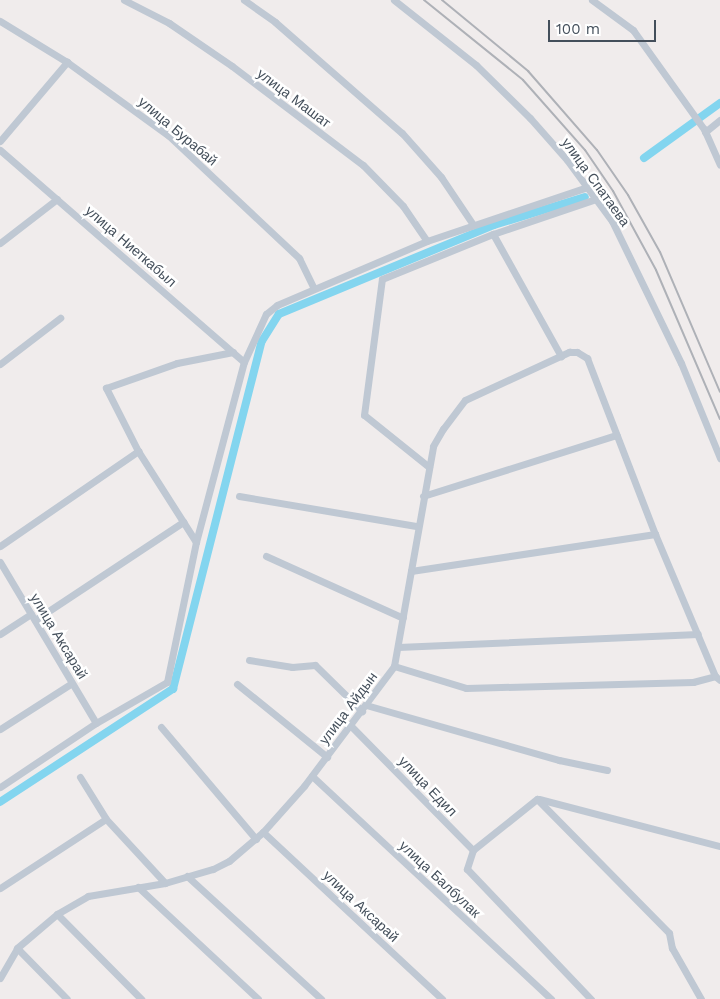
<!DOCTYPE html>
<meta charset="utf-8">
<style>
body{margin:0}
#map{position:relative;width:720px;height:999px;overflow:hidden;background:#f0ecec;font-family:"Work Sans",sans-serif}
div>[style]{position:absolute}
.canal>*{height:8px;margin:-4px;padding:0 4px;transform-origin:4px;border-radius:4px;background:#83d5ef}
.minor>*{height:7px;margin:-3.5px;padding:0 3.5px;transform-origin:3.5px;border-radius:3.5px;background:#bfc8d3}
.rail>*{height:2px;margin:-1px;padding:0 1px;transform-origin:1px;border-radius:1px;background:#aeb1b7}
span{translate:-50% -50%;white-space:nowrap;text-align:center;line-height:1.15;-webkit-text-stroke:5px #fff;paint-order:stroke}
.street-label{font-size:14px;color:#444f5b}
.scale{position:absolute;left:548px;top:20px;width:108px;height:22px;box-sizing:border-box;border:2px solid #444f5b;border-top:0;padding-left:6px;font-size:15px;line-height:18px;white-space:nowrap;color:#444f5b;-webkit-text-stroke:4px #fff;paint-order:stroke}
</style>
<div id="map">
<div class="canal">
<div style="left:644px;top:158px;width:94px;rotate:-35.9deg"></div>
<div style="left:0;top:802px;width:207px;rotate:-33.2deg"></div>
<div style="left:173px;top:689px;width:359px;rotate:-75.7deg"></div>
<div style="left:262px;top:341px;width:32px;rotate:-58deg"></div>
<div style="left:279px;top:314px;width:233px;rotate:-22.5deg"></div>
<div style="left:494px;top:225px;width:95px;rotate:-17.1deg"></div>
</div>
<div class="minor">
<div style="left:124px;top:0;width:51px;rotate:27.1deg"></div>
<div style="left:169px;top:23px;width:76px;rotate:34.3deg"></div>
<div style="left:232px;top:66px;width:164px;rotate:37.1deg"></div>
<div style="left:363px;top:165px;width:57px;rotate:45.7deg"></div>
<div style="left:403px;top:206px;width:42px;rotate:55.6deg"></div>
<div style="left:244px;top:0;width:38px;rotate:35deg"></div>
<div style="left:275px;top:22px;width:169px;rotate:41.2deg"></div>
<div style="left:402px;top:133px;width:59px;rotate:48.4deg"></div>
<div style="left:441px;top:177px;width:55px;rotate:56deg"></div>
<div style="left:394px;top:0;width:105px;rotate:38.4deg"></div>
<div style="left:476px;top:65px;width:76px;rotate:44.5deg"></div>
<div style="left:530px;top:118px;width:56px;rotate:48.6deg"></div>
<div style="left:567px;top:160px;width:76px;rotate:53.6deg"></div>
<div style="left:612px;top:221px;width:158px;rotate:64.1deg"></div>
<div style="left:681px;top:363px;width:103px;rotate:67.7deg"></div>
<div style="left:592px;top:0;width:51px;rotate:36.2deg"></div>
<div style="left:633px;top:30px;width:122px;rotate:54.4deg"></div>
<div style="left:704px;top:129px;width:39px;rotate:66deg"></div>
<div style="left:0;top:21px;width:79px;rotate:31.5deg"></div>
<div style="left:67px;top:62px;width:125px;rotate:35.9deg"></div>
<div style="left:168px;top:135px;width:180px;rotate:43.2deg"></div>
<div style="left:299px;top:258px;width:34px;rotate:64deg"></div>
<div style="left:705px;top:132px;width:19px;rotate:-39deg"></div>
<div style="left:0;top:141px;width:104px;rotate:-49.7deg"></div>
<div style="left:0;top:150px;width:323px;rotate:41deg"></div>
<div style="left:493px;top:234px;width:140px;rotate:60.9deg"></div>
<div style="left:0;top:243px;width:72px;rotate:-37.7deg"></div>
<div style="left:0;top:364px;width:76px;rotate:-37.5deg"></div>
<div style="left:429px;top:467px;width:83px;rotate:-141.3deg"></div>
<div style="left:364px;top:415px;width:137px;rotate:-82.5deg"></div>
<div style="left:382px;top:279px;width:120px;rotate:-22.1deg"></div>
<div style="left:493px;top:234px;width:109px;rotate:-18.8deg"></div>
<div style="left:239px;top:496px;width:181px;rotate:9.6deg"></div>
<div style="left:423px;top:496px;width:203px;rotate:-17.5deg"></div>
<div style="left:196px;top:542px;width:108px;rotate:-122.5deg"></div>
<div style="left:138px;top:451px;width:71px;rotate:-116.9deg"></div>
<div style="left:106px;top:388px;width:75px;rotate:-19.4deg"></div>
<div style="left:177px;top:363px;width:57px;rotate:-11.1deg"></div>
<div style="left:0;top:546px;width:168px;rotate:-34.5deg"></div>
<div style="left:266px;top:556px;width:150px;rotate:24.3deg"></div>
<div style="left:0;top:562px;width:187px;rotate:59.2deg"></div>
<div style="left:411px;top:571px;width:247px;rotate:-8.6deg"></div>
<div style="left:35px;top:620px;width:178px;rotate:-33.5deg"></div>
<div style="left:0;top:634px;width:37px;rotate:-33deg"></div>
<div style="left:398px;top:647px;width:300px;rotate:-2.5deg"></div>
<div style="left:249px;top:660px;width:44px;rotate:9.2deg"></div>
<div style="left:292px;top:667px;width:23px;rotate:-5deg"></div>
<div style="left:315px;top:665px;width:66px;rotate:44.4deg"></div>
<div style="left:394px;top:666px;width:75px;rotate:17deg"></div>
<div style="left:466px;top:688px;width:227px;rotate:-1.5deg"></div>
<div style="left:693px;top:682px;width:23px;rotate:-15deg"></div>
<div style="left:237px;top:684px;width:116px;rotate:39deg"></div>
<div style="left:366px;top:705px;width:201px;rotate:15.9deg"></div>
<div style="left:559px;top:760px;width:49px;rotate:11.8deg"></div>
<div style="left:351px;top:726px;width:174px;rotate:45.5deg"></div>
<div style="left:473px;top:850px;width:20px;rotate:108deg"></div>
<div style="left:467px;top:869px;width:180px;rotate:46.4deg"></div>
<div style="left:161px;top:727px;width:147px;rotate:49.7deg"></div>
<div style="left:0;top:729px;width:85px;rotate:-32.6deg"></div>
<div style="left:312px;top:776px;width:327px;rotate:43deg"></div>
<div style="left:80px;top:777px;width:49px;rotate:58.2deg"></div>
<div style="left:106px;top:819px;width:87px;rotate:47.3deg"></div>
<div style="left:0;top:787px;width:115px;rotate:-33.7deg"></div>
<div style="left:96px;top:723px;width:82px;rotate:-30deg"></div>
<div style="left:167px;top:682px;width:143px;rotate:-78.3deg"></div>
<div style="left:196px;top:542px;width:186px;rotate:-75.1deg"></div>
<div style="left:244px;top:362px;width:53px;rotate:-65.4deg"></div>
<div style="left:266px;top:314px;width:14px;rotate:-39deg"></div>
<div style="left:277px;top:305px;width:163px;rotate:-23.1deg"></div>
<div style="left:427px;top:241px;width:169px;rotate:-18.6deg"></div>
<div style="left:539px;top:799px;width:187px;rotate:14.6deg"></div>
<div style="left:263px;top:832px;width:245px;rotate:43deg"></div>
<div style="left:473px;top:850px;width:82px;rotate:-38.6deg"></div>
<div style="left:537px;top:799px;width:188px;rotate:45.4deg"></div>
<div style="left:669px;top:933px;width:15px;rotate:79deg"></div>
<div style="left:672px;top:948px;width:59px;rotate:60.4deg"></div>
<div style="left:187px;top:876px;width:182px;rotate:42.5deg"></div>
<div style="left:138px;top:887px;width:164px;rotate:43deg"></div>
<div style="left:0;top:888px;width:126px;rotate:-33.1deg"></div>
<div style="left:57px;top:914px;width:120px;rotate:45.3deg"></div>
<div style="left:17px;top:948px;width:71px;rotate:45.6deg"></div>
<div style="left:0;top:978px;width:34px;rotate:-60deg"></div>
<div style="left:17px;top:948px;width:52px;rotate:-40.4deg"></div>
<div style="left:57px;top:914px;width:36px;rotate:-30deg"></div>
<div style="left:88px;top:896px;width:78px;rotate:-9.6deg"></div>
<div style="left:165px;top:883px;width:50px;rotate:-16.3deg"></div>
<div style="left:213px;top:869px;width:18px;rotate:-27deg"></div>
<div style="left:229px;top:861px;width:45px;rotate:-40.5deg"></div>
<div style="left:263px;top:832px;width:62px;rotate:-48.3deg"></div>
<div style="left:304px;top:786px;width:150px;rotate:-53.1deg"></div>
<div style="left:394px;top:666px;width:223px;rotate:-79.9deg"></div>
<div style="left:433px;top:446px;width:20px;rotate:-60deg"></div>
<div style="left:443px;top:429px;width:36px;rotate:-53deg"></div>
<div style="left:465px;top:400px;width:115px;rotate:-24.8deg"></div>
<div style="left:569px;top:352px;width:8px"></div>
<div style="left:577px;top:352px;width:12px;rotate:31deg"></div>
<div style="left:587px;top:358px;width:189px;rotate:68.9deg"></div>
<div style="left:655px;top:534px;width:154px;rotate:67.1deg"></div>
<div style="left:715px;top:676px;width:6px;rotate:39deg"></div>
</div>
<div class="rail">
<div style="left:424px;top:0;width:127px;rotate:38.9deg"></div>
<div style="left:523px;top:80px;width:94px;rotate:48.5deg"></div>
<div style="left:585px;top:150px;width:50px;rotate:55.7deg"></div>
<div style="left:613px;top:191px;width:90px;rotate:61.4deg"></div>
<div style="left:656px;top:270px;width:162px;rotate:66.8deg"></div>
<div style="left:442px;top:0;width:112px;rotate:39.5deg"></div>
<div style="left:528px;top:71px;width:105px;rotate:48.9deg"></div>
<div style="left:597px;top:150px;width:55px;rotate:55.4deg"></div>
<div style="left:628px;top:195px;width:65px;rotate:60.7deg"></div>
<div style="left:660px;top:252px;width:152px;rotate:66.8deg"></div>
</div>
<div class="street-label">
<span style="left:294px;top:98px;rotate:37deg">улица Машат</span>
<span style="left:178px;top:131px;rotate:40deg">улица Бурабай</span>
<span style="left:596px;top:182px;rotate:54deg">улица Спатаева</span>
<span style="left:131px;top:246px;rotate:41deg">улица Ниеткабыл</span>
<span style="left:59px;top:636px;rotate:59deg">улица Аксарай</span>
<span style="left:348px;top:708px;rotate:-53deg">улица Айдын</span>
<span style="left:428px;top:786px;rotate:46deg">улица Едил</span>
<span style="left:440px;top:879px;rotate:43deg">улица Балбулак</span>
<span style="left:361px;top:906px;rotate:43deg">улица Аксарай</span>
</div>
<div class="scale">100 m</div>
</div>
